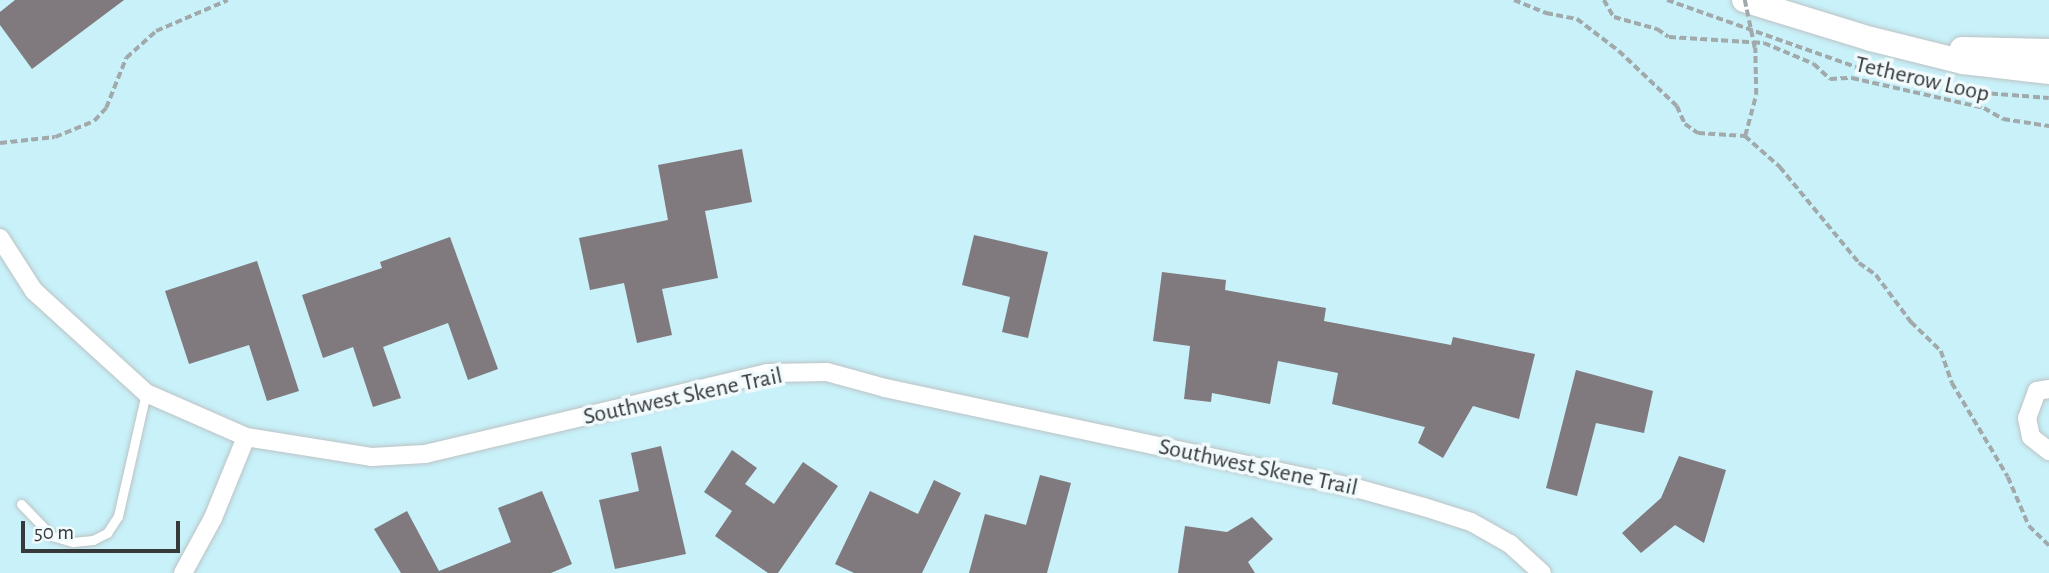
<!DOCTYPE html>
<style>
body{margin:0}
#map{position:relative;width:2049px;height:573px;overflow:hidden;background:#f1fafc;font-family:"Alegreya Sans",sans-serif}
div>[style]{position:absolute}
.green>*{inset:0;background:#c8f1f9;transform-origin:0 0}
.building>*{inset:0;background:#80797d}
.path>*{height:3.5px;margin-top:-1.75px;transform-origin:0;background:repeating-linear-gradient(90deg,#a2a9aa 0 7px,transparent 0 10.5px)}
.roads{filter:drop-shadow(0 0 2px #bbc3c5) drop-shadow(0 0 2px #bbc3c5)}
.lane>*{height:9px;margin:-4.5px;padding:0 4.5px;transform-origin:4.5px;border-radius:4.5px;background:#fff}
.street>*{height:18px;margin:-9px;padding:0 9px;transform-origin:9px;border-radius:9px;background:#fff}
.secondary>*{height:24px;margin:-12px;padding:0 12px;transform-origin:12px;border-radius:12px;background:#fff}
.path-bridge>*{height:3.5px;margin-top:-1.75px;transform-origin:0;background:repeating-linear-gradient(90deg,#a2a9aa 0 7px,transparent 0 10.5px)}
span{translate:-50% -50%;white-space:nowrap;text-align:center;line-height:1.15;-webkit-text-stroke:7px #f1fafc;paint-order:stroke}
.street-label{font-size:24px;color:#36393a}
.scale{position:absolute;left:21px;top:521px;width:159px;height:32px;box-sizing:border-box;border:4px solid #36393a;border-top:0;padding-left:9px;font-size:21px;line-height:24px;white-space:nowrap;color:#36393a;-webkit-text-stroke:5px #f1fafc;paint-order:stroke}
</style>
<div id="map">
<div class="green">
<div style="left:0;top:0;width:2049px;height:573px"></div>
</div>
<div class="building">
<div style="clip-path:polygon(15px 0,124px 0,32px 69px,0 25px,0 12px)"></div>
<div style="clip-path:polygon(742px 149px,752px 202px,705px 211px,718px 278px,662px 289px,672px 335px,637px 343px,624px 283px,590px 290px,579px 238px,668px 220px,658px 165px)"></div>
<div style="clip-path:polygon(974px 235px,1048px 252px,1028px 338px,1002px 332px,1010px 297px,962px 285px)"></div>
<div style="clip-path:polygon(450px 237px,498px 369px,468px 380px,448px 323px,383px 347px,401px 398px,373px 407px,353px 347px,323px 358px,302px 295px,382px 268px,380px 262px)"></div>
<div style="clip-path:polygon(257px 261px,299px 391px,267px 401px,249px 345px,189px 364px,165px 291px)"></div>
<div style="clip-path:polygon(1162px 272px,1226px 280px,1225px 290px,1326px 308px,1324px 321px,1451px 345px,1453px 337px,1535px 354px,1519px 419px,1473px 406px,1443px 458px,1418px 443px,1425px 427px,1332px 404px,1338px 373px,1278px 361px,1270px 404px,1212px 393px,1211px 402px,1184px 399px,1190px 346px,1153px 341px)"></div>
<div style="clip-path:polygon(1576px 370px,1653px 391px,1644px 433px,1596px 423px,1577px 496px,1546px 488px)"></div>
<div style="clip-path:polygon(661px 446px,686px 554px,615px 569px,599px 500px,639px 491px,631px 453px)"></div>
<div style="clip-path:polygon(732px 450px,757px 468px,745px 484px,774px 504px,803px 462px,838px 486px,778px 573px,768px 573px,715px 536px,732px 511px,704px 492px)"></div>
<div style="clip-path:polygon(1679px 456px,1726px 470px,1704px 543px,1675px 525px,1641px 553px,1622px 533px,1661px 498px)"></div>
<div style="clip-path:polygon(1040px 475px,1071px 483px,1047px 573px,969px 573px,985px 514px,1026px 525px)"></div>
<div style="clip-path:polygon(934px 480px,961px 493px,922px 573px,854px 573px,835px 564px,870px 491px,918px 514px)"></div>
<div style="clip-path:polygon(542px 491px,572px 564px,551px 573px,401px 573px,374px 529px,407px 511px,439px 571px,511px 542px,498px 508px)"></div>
<div style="clip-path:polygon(1252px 517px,1273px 539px,1248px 562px,1255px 573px,1178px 573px,1185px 526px,1227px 532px)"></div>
</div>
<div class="path">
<div style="left:1514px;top:0;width:35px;rotate:22deg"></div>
<div style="left:1546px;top:13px;width:32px;rotate:11deg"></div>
<div style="left:1577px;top:19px;width:53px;rotate:37.3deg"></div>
<div style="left:1619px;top:51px;width:80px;rotate:43.5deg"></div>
<div style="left:1677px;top:106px;width:20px;rotate:66deg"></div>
<div style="left:1685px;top:124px;width:16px;rotate:35deg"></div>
<div style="left:1698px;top:133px;width:47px;rotate:3.7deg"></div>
<div style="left:1745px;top:136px;width:47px;rotate:41.5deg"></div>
<div style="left:1780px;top:167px;width:124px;rotate:50.5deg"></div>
<div style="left:1859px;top:263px;width:21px;rotate:35deg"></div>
<div style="left:1876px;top:275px;width:59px;rotate:53.3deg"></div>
<div style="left:1911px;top:322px;width:42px;rotate:44deg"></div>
<div style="left:1941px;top:351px;width:34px;rotate:71deg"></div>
<div style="left:1952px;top:383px;width:109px;rotate:59.2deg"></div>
<div style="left:2008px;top:477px;width:53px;rotate:66.8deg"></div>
<div style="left:2029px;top:526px;width:28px;rotate:44deg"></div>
<div style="left:1604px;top:0;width:20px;rotate:60deg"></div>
<div style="left:1614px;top:17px;width:45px;rotate:15.6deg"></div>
<div style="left:1657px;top:29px;width:14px;rotate:34deg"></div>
<div style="left:1669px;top:37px;width:95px;rotate:3.6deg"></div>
<div style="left:1764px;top:43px;width:54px;rotate:22.8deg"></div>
<div style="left:1814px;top:64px;width:22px;rotate:43deg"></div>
<div style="left:1830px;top:79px;width:22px;rotate:-3deg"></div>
<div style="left:1852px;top:78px;width:135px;rotate:12.8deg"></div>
<div style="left:1984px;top:108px;width:22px;rotate:30deg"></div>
<div style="left:2003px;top:119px;width:47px;rotate:8.7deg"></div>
<div style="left:1667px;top:0;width:207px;rotate:19.5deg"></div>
<div style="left:1862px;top:69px;width:110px;rotate:12deg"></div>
<div style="left:1970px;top:92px;width:79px;rotate:4.3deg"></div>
<div style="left:1745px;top:136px;width:42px;rotate:-75deg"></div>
<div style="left:1756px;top:95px;width:47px;rotate:-91.2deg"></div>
<div style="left:0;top:143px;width:55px;rotate:-6.2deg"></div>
<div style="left:55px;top:137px;width:42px;rotate:-22.3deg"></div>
<div style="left:94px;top:121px;width:18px;rotate:-47deg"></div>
<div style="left:106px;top:108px;width:54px;rotate:-68.2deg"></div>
<div style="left:126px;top:58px;width:40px;rotate:-42deg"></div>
<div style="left:156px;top:31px;width:78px;rotate:-23.3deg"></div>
</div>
<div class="roads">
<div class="lane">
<div style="left:21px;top:504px;width:45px;rotate:45.9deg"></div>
<div style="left:52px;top:536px;width:22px;rotate:16deg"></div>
<div style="left:73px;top:542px;width:20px;rotate:-6deg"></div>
<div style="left:93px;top:540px;width:16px;rotate:-27deg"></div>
<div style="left:107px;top:533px;width:20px;rotate:-57deg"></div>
<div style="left:118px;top:516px;width:126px;rotate:-77.2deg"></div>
</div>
<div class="street">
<div style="left:0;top:238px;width:63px;rotate:57.3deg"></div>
<div style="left:34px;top:291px;width:151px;rotate:42.3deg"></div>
<div style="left:146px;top:393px;width:109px;rotate:23.7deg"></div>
<div style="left:246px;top:437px;width:128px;rotate:9deg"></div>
<div style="left:372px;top:457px;width:53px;rotate:-3.2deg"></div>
<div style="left:425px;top:454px;width:351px;rotate:-13.3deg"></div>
<div style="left:767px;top:373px;width:60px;rotate:-1deg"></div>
<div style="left:827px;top:372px;width:60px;rotate:15.4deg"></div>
<div style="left:885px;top:388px;width:481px;rotate:12deg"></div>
<div style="left:1356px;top:488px;width:71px;rotate:15.6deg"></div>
<div style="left:1424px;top:507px;width:49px;rotate:17.7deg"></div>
<div style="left:1471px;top:522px;width:45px;rotate:29.4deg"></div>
<div style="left:1510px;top:544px;width:43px;rotate:42.2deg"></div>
<div style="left:2049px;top:389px;width:12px;rotate:171deg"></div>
<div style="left:2037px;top:391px;width:29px;rotate:110deg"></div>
<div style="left:2027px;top:418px;width:19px;rotate:78deg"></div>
<div style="left:2031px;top:437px;width:23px;rotate:38deg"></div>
<div style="left:183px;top:573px;width:63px;rotate:-61.4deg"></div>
<div style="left:213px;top:518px;width:87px;rotate:-67.8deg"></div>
</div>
<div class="secondary">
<div style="left:1744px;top:0;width:133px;rotate:17.1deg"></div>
<div style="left:1871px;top:39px;width:95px;rotate:14deg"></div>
<div style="left:1963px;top:62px;width:87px;rotate:6.6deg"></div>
<div style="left:1962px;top:49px;width:87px;rotate:1.3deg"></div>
</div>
</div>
<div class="path-bridge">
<div style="left:1745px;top:0;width:49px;rotate:78.2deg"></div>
</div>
<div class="street-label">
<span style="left:1922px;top:80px;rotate:13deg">Tetherow Loop</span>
<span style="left:683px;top:397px;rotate:-12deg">Southwest Skene Trail</span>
<span style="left:1258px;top:468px;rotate:12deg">Southwest Skene Trail</span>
</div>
<div class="scale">50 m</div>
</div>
